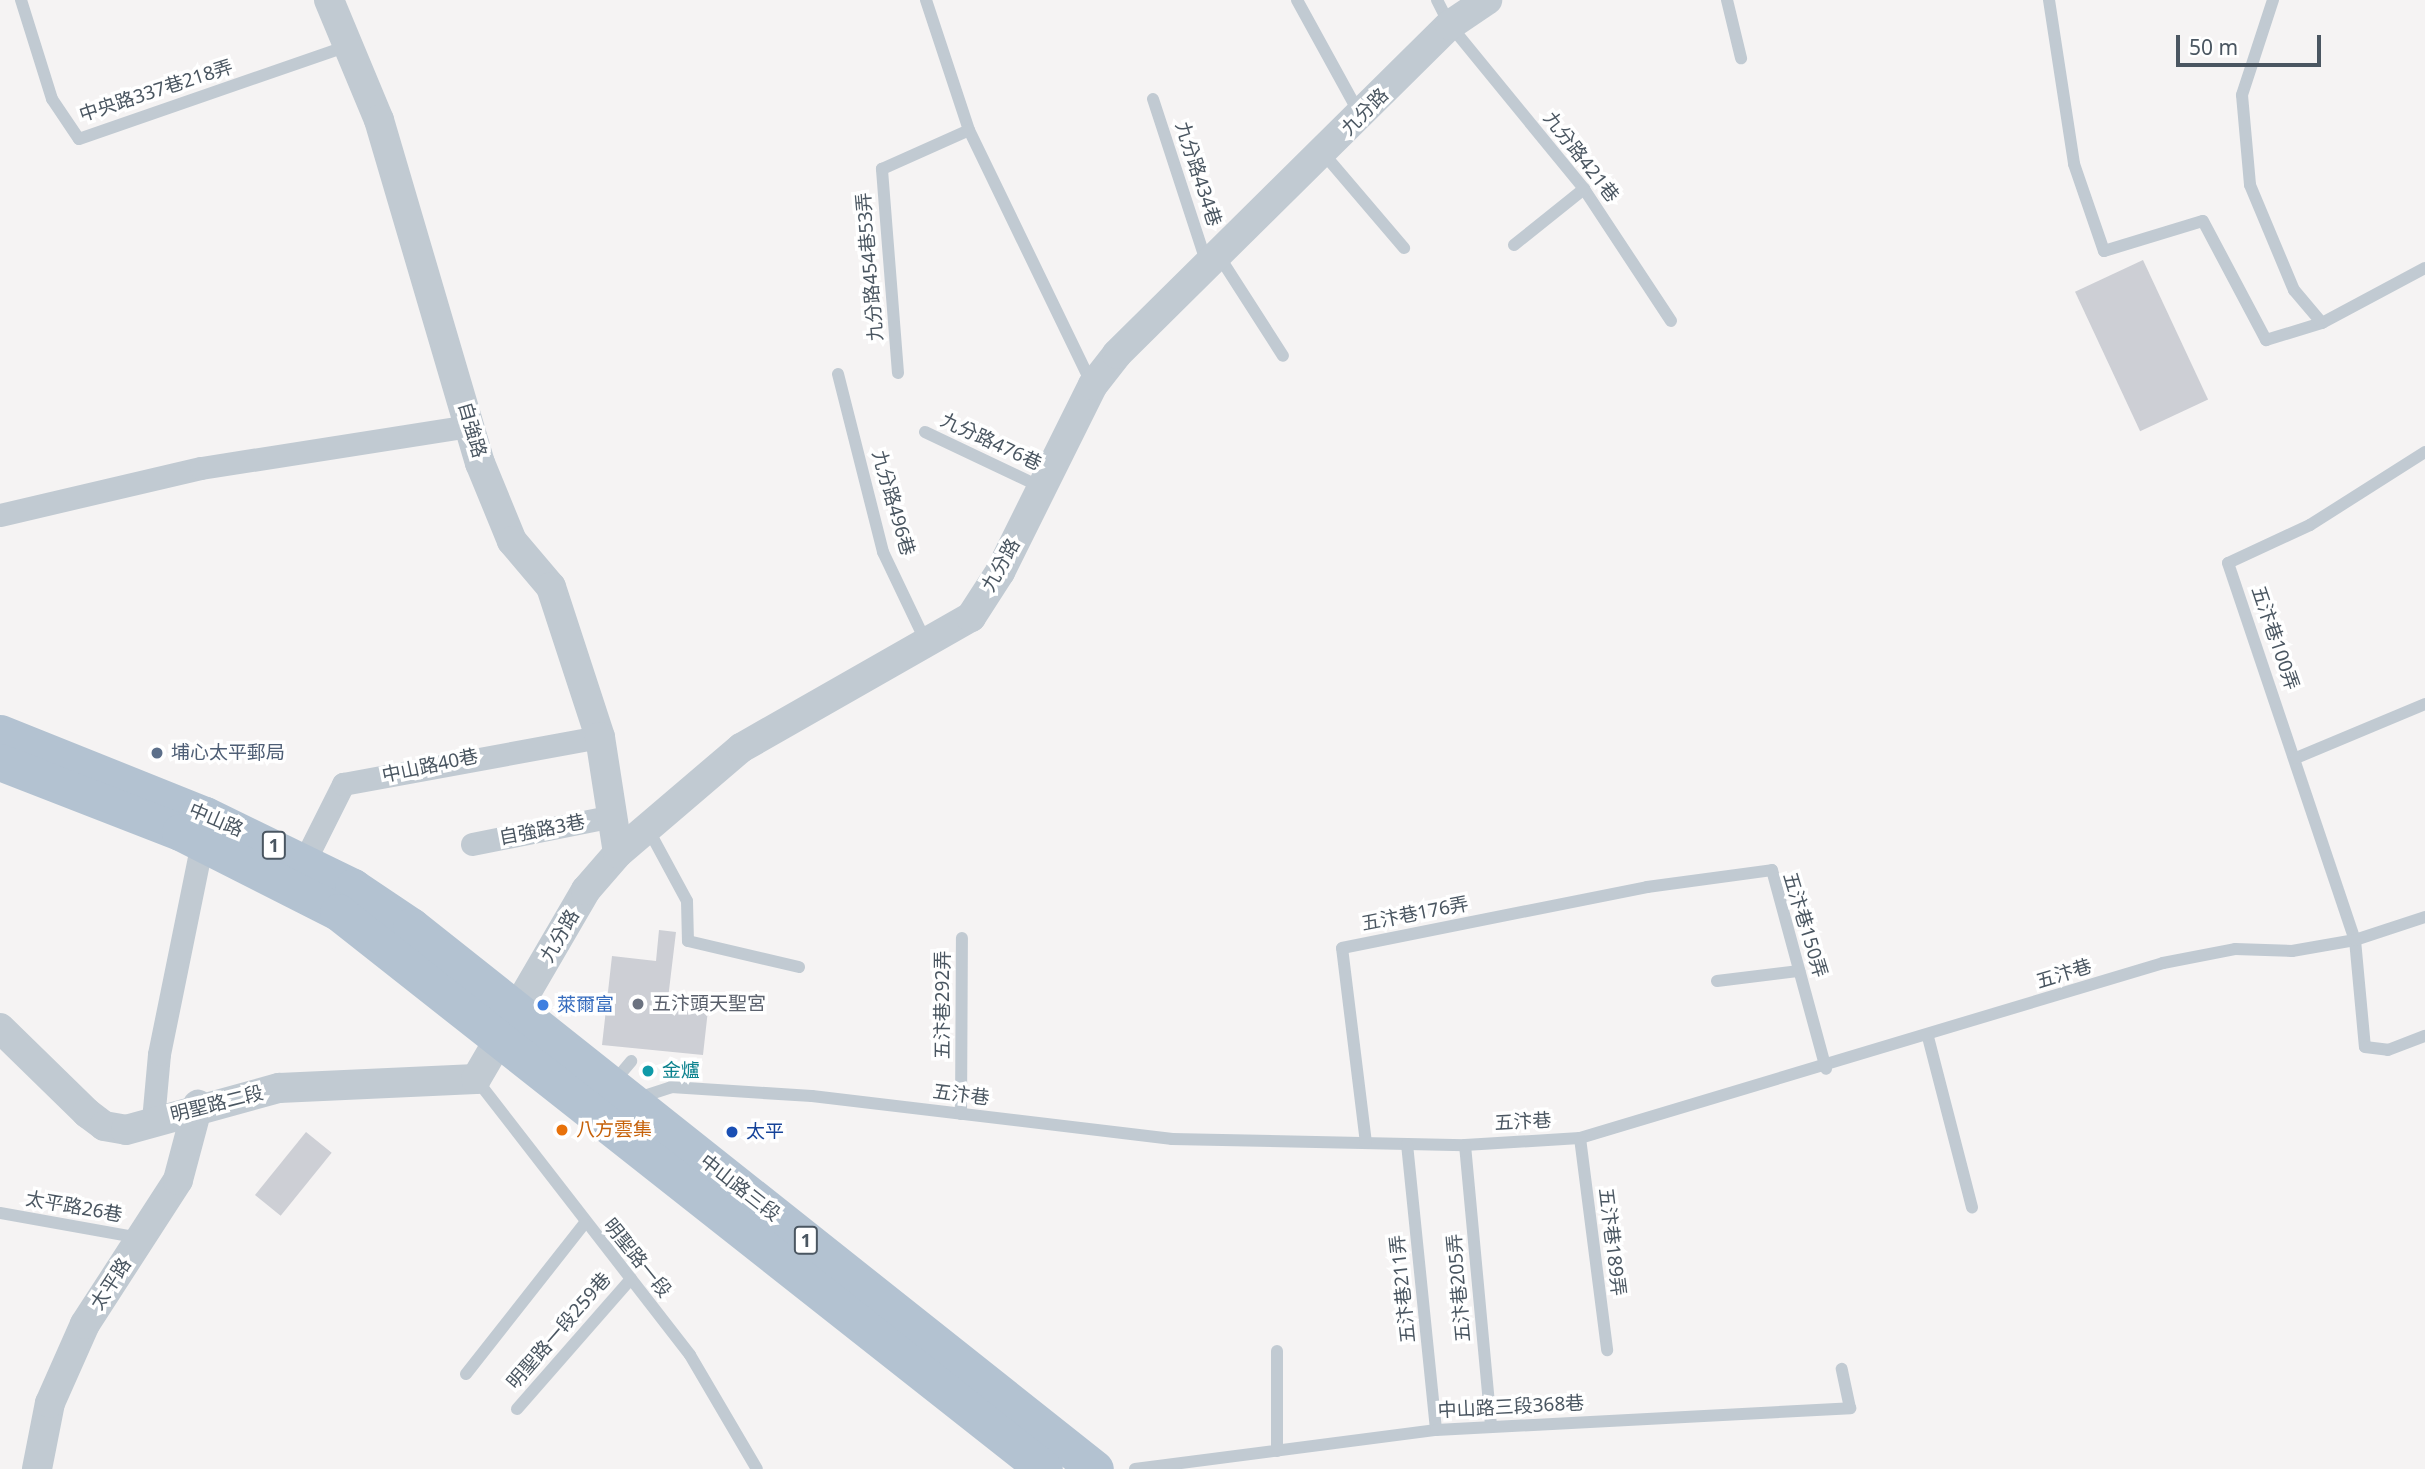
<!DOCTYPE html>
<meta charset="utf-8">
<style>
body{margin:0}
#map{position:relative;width:2425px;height:1469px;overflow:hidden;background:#f5f3f3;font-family:"Noto Sans","Noto Sans TC",sans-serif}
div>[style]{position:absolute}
.building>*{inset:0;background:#cdcfd5;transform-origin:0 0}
.service>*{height:12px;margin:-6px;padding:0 6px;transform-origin:6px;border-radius:6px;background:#c1cad2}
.minor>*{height:23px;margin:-11.5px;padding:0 11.5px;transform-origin:11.5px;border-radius:11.5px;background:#c1cad2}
.tertiary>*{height:30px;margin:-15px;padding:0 15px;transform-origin:15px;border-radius:15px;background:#c1cad2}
.primary>*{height:37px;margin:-18.5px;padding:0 18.5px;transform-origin:18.5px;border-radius:18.5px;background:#b3c2d1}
.dots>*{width:19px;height:19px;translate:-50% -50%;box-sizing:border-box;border:4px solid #fff;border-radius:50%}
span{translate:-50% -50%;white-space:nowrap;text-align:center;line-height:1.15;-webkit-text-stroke:7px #fff;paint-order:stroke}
.shield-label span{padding:2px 5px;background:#fff;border:2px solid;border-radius:5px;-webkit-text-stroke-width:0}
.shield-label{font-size:18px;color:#4a5661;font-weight:700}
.street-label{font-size:19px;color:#4a5661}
.service-label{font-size:19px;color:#4e5e75}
.left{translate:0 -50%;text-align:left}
.worship-label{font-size:19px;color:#5b616d}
.shop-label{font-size:19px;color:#366cbe}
.culture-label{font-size:19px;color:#0d838f}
.food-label{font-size:19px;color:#c56008}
.transit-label{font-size:19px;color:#164399}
.scale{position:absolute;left:2176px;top:35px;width:145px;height:32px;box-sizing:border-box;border:4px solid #4a5661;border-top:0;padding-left:9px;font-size:21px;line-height:24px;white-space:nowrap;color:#4a5661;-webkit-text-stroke:5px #fff;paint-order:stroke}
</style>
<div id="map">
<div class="building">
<div style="left:2143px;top:260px;width:154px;height:75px;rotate:65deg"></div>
<div style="clip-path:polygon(659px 930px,676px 932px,667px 1007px,708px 1010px,703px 1055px,602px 1045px,612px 956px,656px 961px)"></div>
<div style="left:306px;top:1132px;width:33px;height:81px;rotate:39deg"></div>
</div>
<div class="service">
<div style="left:21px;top:0;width:104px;rotate:72.6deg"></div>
<div style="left:52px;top:99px;width:48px;rotate:56deg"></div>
<div style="left:79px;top:139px;width:285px;rotate:-19.1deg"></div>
<div style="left:926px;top:0;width:137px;rotate:71.7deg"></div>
<div style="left:969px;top:130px;width:282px;rotate:64.2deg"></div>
<div style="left:1297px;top:0;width:129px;rotate:61.2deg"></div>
<div style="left:1437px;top:0;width:28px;rotate:63deg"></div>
<div style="left:1450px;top:25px;width:212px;rotate:50.7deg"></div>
<div style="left:1584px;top:189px;width:158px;rotate:56.6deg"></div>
<div style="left:1727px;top:0;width:60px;rotate:76.4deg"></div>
<div style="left:2049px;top:0;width:166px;rotate:81.3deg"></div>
<div style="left:2074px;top:164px;width:92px;rotate:71deg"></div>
<div style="left:2104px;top:251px;width:103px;rotate:-16.9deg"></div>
<div style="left:2203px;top:221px;width:135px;rotate:62.1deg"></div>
<div style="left:2266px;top:340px;width:59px;rotate:-16.9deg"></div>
<div style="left:2322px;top:323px;width:117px;rotate:-28.1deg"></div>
<div style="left:2273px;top:0;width:100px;rotate:108.1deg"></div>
<div style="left:2242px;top:95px;width:90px;rotate:84.9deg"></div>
<div style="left:2250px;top:185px;width:114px;rotate:67.3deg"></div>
<div style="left:2294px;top:290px;width:43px;rotate:49.7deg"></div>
<div style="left:1153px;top:99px;width:170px;rotate:71.9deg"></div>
<div style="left:1323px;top:153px;width:125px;rotate:49.5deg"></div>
<div style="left:1514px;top:245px;width:90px;rotate:-38.7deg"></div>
<div style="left:1217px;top:253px;width:122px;rotate:57.3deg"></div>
<div style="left:898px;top:373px;width:205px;rotate:-94.5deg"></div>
<div style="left:882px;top:169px;width:95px;rotate:-24.1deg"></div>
<div style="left:838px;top:374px;width:184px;rotate:75.8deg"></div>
<div style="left:883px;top:552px;width:95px;rotate:64.5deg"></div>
<div style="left:925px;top:432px;width:128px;rotate:25.4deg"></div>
<div style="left:2425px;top:452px;width:136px;rotate:147.6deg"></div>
<div style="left:2310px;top:525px;width:90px;rotate:155.1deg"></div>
<div style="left:2228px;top:563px;width:398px;rotate:71.4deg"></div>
<div style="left:2355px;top:940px;width:107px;rotate:84.7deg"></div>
<div style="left:2365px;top:1047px;width:23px;rotate:7deg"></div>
<div style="left:2388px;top:1050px;width:40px;rotate:-21deg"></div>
<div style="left:2296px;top:758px;width:140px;rotate:-22.7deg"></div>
<div style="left:647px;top:827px;width:84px;rotate:61.6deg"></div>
<div style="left:687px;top:901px;width:40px;rotate:88.6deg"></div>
<div style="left:688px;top:941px;width:114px;rotate:13.2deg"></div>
<div style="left:1717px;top:981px;width:83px;rotate:-7deg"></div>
<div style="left:1928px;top:1037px;width:176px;rotate:75.5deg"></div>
<div style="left:476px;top:1079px;width:349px;rotate:52.2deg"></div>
<div style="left:690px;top:1355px;width:132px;rotate:59.6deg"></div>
<div style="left:612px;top:1084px;width:30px;rotate:-50deg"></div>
<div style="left:635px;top:1099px;width:38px;rotate:-18deg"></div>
<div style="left:671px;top:1087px;width:141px;rotate:3.7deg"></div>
<div style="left:812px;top:1096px;width:363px;rotate:6.8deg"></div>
<div style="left:1172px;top:1139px;width:293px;rotate:1.2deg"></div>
<div style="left:1465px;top:1145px;width:115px;rotate:-3.5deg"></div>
<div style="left:1580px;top:1138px;width:609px;rotate:-16.71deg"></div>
<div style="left:2163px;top:963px;width:73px;rotate:-11deg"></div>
<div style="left:2235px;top:949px;width:57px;rotate:2deg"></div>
<div style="left:2292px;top:951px;width:64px;rotate:-9.9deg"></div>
<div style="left:2355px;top:940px;width:74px;rotate:-18.2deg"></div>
<div style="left:961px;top:1114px;width:176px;rotate:-89.7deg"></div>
<div style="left:1580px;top:1138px;width:214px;rotate:82.7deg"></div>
<div style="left:1366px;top:1143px;width:196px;rotate:-97deg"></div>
<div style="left:1342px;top:948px;width:311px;rotate:-11.3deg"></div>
<div style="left:1647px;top:887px;width:126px;rotate:-7.7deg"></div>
<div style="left:1772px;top:870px;width:206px;rotate:74.8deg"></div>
<div style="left:1407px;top:1144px;width:287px;rotate:84.2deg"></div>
<div style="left:1465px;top:1145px;width:283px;rotate:84.7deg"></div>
<div style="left:0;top:1213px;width:143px;rotate:10.1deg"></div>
<div style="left:466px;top:1374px;width:191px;rotate:-51.8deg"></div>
<div style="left:517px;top:1409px;width:173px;rotate:-48.8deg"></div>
<div style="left:1277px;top:1451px;width:100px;rotate:-90deg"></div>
<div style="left:1135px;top:1469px;width:304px;rotate:-7.4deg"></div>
<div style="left:1436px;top:1430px;width:415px;rotate:-3deg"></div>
<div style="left:1850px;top:1408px;width:40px;rotate:-102deg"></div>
</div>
<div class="minor">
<div style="left:0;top:515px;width:206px;rotate:-13.2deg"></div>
<div style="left:201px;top:468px;width:272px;rotate:-8.9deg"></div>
<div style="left:472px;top:844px;width:144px;rotate:-11.2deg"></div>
<div style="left:306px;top:858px;width:83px;rotate:-63.4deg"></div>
<div style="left:343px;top:784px;width:261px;rotate:-10.4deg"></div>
<div style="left:153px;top:1120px;width:66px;rotate:-84.8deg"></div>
<div style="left:159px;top:1054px;width:216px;rotate:-78.5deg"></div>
</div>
<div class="tertiary">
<div style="left:329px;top:0;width:130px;rotate:67.4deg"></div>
<div style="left:379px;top:120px;width:358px;rotate:73.6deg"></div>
<div style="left:480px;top:463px;width:84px;rotate:67.7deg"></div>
<div style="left:512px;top:541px;width:60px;rotate:49.7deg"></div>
<div style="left:551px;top:587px;width:158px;rotate:71.9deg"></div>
<div style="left:600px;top:737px;width:117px;rotate:81.2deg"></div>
<div style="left:0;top:1028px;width:122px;rotate:44.3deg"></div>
<div style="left:87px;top:1113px;width:21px;rotate:37deg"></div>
<div style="left:104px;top:1126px;width:22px;rotate:10deg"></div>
<div style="left:126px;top:1130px;width:159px;rotate:-15.4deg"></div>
<div style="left:279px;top:1088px;width:197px;rotate:-2.6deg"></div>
<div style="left:476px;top:1079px;width:219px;rotate:-59.8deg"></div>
<div style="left:586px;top:890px;width:49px;rotate:-49.1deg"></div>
<div style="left:618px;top:853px;width:162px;rotate:-40.5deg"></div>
<div style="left:741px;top:748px;width:265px;rotate:-29.7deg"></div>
<div style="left:971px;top:617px;width:54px;rotate:-57.2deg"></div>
<div style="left:1000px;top:572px;width:209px;rotate:-63.6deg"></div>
<div style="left:1093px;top:385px;width:39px;rotate:-52deg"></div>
<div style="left:1117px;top:354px;width:468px;rotate:-44.7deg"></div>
<div style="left:1450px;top:25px;width:45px;rotate:-34deg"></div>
<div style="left:37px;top:1469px;width:67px;rotate:-78.9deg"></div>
<div style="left:50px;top:1403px;width:86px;rotate:-66.1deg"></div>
<div style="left:85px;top:1324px;width:171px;rotate:-57.1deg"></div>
<div style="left:178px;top:1180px;width:78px;rotate:-75.1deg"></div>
</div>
<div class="primary">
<div style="left:0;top:733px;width:221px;rotate:21.8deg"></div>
<div style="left:205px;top:815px;width:165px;rotate:25.9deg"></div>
<div style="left:353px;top:887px;width:70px;rotate:33.9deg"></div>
<div style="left:411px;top:926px;width:873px;rotate:38.44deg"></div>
<div style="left:0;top:762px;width:193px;rotate:21.3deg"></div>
<div style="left:180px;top:832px;width:177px;rotate:26.9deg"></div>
<div style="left:338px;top:912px;width:899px;rotate:38.27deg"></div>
</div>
<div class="dots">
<div style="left:157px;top:753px;background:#5c6f8a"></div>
<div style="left:638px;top:1004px;background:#6b7280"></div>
<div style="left:543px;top:1005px;background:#3f7fe0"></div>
<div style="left:648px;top:1071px;background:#0f9aa8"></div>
<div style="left:562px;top:1130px;background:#e8710a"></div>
<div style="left:732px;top:1132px;background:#1a4fb4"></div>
</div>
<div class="shield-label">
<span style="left:274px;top:845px">1</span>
<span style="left:806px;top:1240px">1</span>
</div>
<div class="street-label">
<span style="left:156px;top:91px;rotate:-18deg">中央路337巷218弄</span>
<span style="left:1365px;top:112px;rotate:-45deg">九分路</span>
<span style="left:1581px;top:157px;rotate:52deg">九分路421巷</span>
<span style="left:1198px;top:174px;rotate:72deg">九分路434巷</span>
<span style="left:870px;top:267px;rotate:-95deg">九分路454巷53弄</span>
<span style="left:472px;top:430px;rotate:74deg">自強路</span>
<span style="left:991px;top:442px;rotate:25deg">九分路476巷</span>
<span style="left:893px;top:503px;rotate:74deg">九分路496巷</span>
<span style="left:1001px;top:565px;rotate:-61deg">九分路</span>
<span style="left:2275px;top:638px;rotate:71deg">五汴巷100弄</span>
<span style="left:430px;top:766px;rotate:-12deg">中山路40巷</span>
<span style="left:216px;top:820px;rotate:23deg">中山路</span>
<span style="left:542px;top:830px;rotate:-11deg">自強路3巷</span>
<span style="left:1415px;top:914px;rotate:-11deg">五汴巷176弄</span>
<span style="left:1805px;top:925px;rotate:73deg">五汴巷150弄</span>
<span style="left:560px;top:936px;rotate:-60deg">九分路</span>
<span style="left:2064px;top:974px;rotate:-17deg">五汴巷</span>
<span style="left:943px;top:1005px;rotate:-90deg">五汴巷292弄</span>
<span style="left:961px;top:1095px;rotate:7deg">五汴巷</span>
<span style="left:217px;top:1104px;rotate:-14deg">明聖路二段</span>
<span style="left:1523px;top:1122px;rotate:-3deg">五汴巷</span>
<span style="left:740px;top:1188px;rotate:38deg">中山路三段</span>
<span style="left:74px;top:1207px;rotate:10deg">太平路26巷</span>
<span style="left:1612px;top:1242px;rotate:83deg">五汴巷189弄</span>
<span style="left:637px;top:1258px;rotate:51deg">明聖路一段</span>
<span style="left:111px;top:1284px;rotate:-57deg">太平路</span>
<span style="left:1459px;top:1288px;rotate:-95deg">五汴巷205弄</span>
<span style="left:1403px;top:1289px;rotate:-96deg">五汴巷211弄</span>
<span style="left:559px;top:1331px;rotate:-49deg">明聖路一段259巷</span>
<span style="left:1511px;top:1407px;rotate:-3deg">中山路三段368巷</span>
</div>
<div class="service-label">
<span class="left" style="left:171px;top:753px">埔心太平郵局</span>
</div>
<div class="worship-label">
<span class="left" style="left:652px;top:1004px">五汴頭天聖宮</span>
</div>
<div class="shop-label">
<span class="left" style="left:557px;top:1005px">萊爾富</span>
</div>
<div class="culture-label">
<span class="left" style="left:662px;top:1071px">金爐</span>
</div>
<div class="food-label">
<span class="left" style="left:576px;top:1130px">八方雲集</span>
</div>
<div class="transit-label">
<span class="left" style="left:746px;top:1132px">太平</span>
</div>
<div class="scale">50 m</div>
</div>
